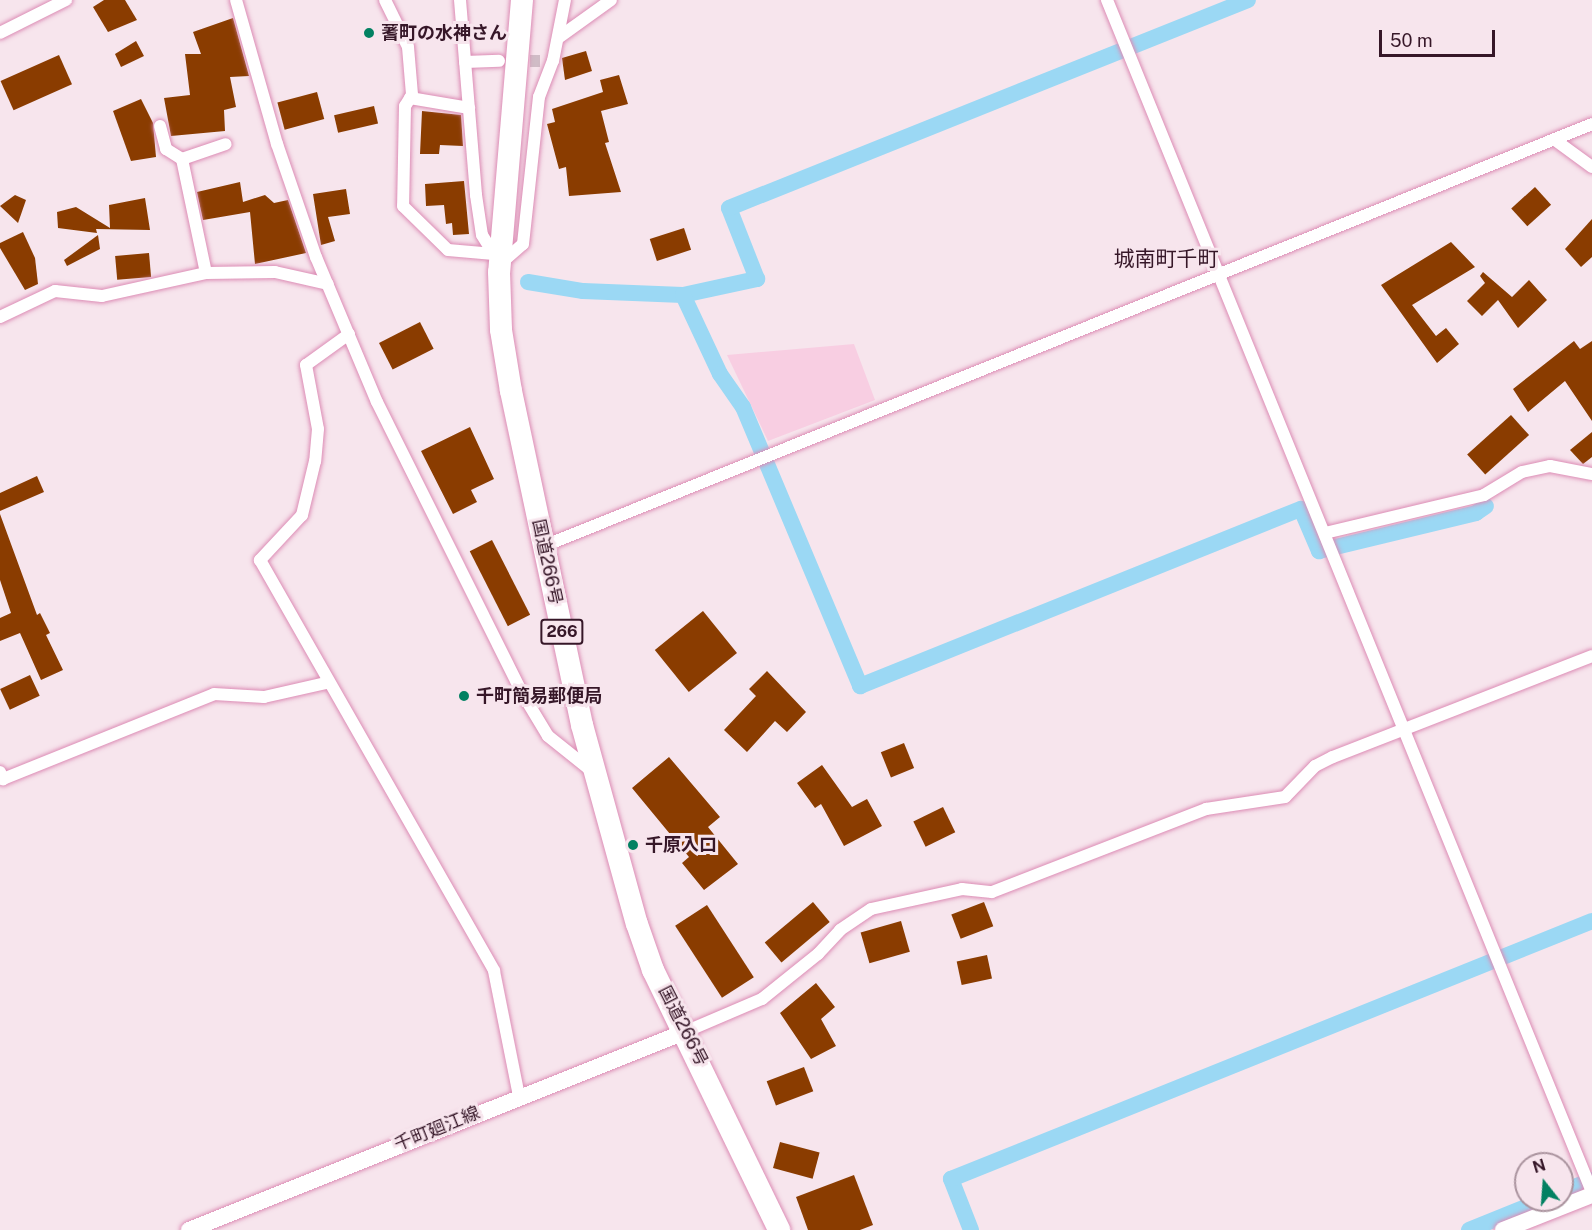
<!DOCTYPE html>
<meta charset="utf-8">
<style>
body{margin:0}
#map{position:relative;width:1592px;height:1230px;overflow:hidden;background:#f7e5ed;font-family:"Public Sans","Noto Sans JP",sans-serif}
div>[style]{position:absolute}
.green>*{inset:0;background:#f8cee2}
.canal>*{height:16px;margin:-8px;padding:0 8px;transform-origin:8px;border-radius:8px;background:#9bd8f4}
.building>*{inset:0;background:#8a3c00;transform-origin:0 0}
.street-tunnel>*{height:12px;margin-top:-6px;transform-origin:0;background:repeating-linear-gradient(90deg,#d0bcc6 0 12px,transparent 0 18px)}
.roads{filter:drop-shadow(0 0 2px #dc8cb5) drop-shadow(0 0 2px #dc8cb5)}
.street>*{height:12px;margin:-6px;padding:0 6px;transform-origin:6px;border-radius:6px;background:#fff}
.secondary>*{height:16px;margin:-8px;padding:0 8px;transform-origin:8px;border-radius:8px;background:#fff}
.highway>*{height:22px;margin:-11px;padding:0 11px;transform-origin:11px;border-radius:11px;background:#fff}
.dots>*{width:16px;height:16px;translate:-50% -50%;box-sizing:border-box;border:3px solid #f7e5ed;border-radius:50%}
span{translate:-50% -50%;white-space:nowrap;text-align:center;line-height:1.15;-webkit-text-stroke:6px #f7e5ed;paint-order:stroke}
.shield-label span{padding:2px 4px;background:#f7e5ed;border:2px solid;border-radius:4px;-webkit-text-stroke-width:0}
.shield-label{font-size:16px;color:#361728;font-weight:700}
.poi-label{font-size:18px;color:#361728;font-weight:700}
.left{translate:0 -50%;text-align:left}
.street-label{font-size:18px;color:#361728}
.quarter-label{font-size:21px;color:#361728}
.north{position:absolute;left:1514px;top:1152px;width:60px;height:60px;box-sizing:border-box;background:#f7e5ed;border:2px solid #aa939e;border-radius:50%;rotate:343deg;font-size:16px;font-weight:700;line-height:24px;text-align:center;color:#361728}
.north::after{content:'';display:block;margin:auto;width:21px;height:27px;background:#028162;clip-path:polygon(50% 0,100% 100%,50% 72%,0 100%)}
.scale{position:absolute;left:1379px;top:30px;width:116px;height:27px;box-sizing:border-box;border:3px solid #361728;border-top:0;padding-left:8px;font-size:18px;line-height:21px;white-space:nowrap;color:#361728;-webkit-text-stroke:4px #f7e5ed;paint-order:stroke}
</style>
<div id="map">
<div class="green">
<div style="clip-path:polygon(854px 344px,875px 400px,768px 441px,727px 355px)"></div>
</div>
<div class="canal">
<div style="left:528px;top:282px;width:56px;rotate:9.3deg"></div>
<div style="left:583px;top:291px;width:100px;rotate:2.3deg"></div>
<div style="left:683px;top:295px;width:76px;rotate:-12.2deg"></div>
<div style="left:757px;top:279px;width:76px;rotate:-111.5deg"></div>
<div style="left:729px;top:208px;width:559px;rotate:-21.84deg"></div>
<div style="left:683px;top:295px;width:87px;rotate:64.9deg"></div>
<div style="left:720px;top:374px;width:40px;rotate:55.1deg"></div>
<div style="left:743px;top:407px;width:303px;rotate:67.2deg"></div>
<div style="left:860px;top:686px;width:475px;rotate:-21.9deg"></div>
<div style="left:1301px;top:509px;width:46px;rotate:66.8deg"></div>
<div style="left:1319px;top:551px;width:162px;rotate:-13.6deg"></div>
<div style="left:1476px;top:513px;width:12px;rotate:-35deg"></div>
<div style="left:1562px;top:1192px;width:32px;rotate:-22deg"></div>
<div style="left:971px;top:1230px;width:55px;rotate:-111.4deg"></div>
<div style="left:951px;top:1179px;width:691px;rotate:-21.92deg"></div>
<div style="left:1469px;top:1230px;width:80px;rotate:-22.1deg"></div>
</div>
<div class="building">
<div style="clip-path:polygon(104px 0,125px 0,137px 20px,108px 32px,93px 7px)"></div>
<div style="clip-path:polygon(233px 18px,249px 76px,230px 77px,236px 107px,224px 110px,225px 131px,171px 136px,164px 98px,190px 95px,185px 54px,201px 54px,193px 32px)"></div>
<div style="clip-path:polygon(136px 41px,144px 56px,121px 67px,115px 54px)"></div>
<div style="clip-path:polygon(586px 51px,592px 71px,565px 80px,562px 58px)"></div>
<div style="left:59px;top:55px;width:32px;height:64px;rotate:66deg"></div>
<div style="clip-path:polygon(619px 75px,628px 104px,601px 111px,609px 142px,605px 143px,621px 192px,569px 196px,566px 167px,559px 169px,547px 124px,555px 122px,552px 109px,603px 92px,600px 80px)"></div>
<div style="left:317px;top:92px;width:28px;height:41px;rotate:75deg"></div>
<div style="clip-path:polygon(141px 99px,153px 123px,156px 157px,131px 161px,113px 111px)"></div>
<div style="left:374px;top:106px;width:18px;height:41px;rotate:77deg"></div>
<div style="clip-path:polygon(422px 111px,461px 115px,463px 146px,440px 145px,439px 154px,420px 154px)"></div>
<div style="clip-path:polygon(464px 181px,469px 234px,453px 235px,452px 223px,446px 224px,444px 205px,426px 206px,425px 184px)"></div>
<div style="clip-path:polygon(240px 182px,243px 202px,265px 195px,274px 203px,288px 200px,306px 253px,255px 264px,250px 212px,203px 220px,197px 192px)"></div>
<div style="left:1535px;top:187px;width:24px;height:32px;rotate:48deg"></div>
<div style="clip-path:polygon(346px 189px,350px 214px,328px 217px,335px 241px,321px 245px,313px 194px)"></div>
<div style="clip-path:polygon(15px 195px,26px 200px,18px 223px,0 206px)"></div>
<div style="clip-path:polygon(145px 198px,150px 230px,96px 229px,97px 233px,58px 228px,57px 212px,76px 207px,110px 228px,109px 205px)"></div>
<div style="clip-path:polygon(1592px 219px,1592px 257px,1581px 267px,1565px 249px)"></div>
<div style="left:684px;top:228px;width:23px;height:36px;rotate:72deg"></div>
<div style="clip-path:polygon(23px 232px,35px 258px,38px 284px,25px 290px,0 248px,0 243px)"></div>
<div style="clip-path:polygon(98px 235px,100px 249px,67px 266px,64px 260px)"></div>
<div style="clip-path:polygon(1451px 242px,1475px 267px,1412px 305px,1436px 336px,1446px 328px,1459px 344px,1437px 363px,1381px 285px)"></div>
<div style="left:149px;top:253px;width:24px;height:34px;rotate:85deg"></div>
<div style="clip-path:polygon(1483px 272px,1512px 297px,1529px 280px,1547px 300px,1518px 328px,1498px 300px,1482px 316px,1467px 301px,1485px 283px,1480px 276px)"></div>
<div style="left:420px;top:322px;width:30px;height:46px;rotate:63deg"></div>
<div style="clip-path:polygon(1574px 341px,1580px 349px,1592px 341px,1592px 421px,1565px 381px,1528px 412px,1513px 389px)"></div>
<div style="left:1511px;top:415px;width:27px;height:59px;rotate:48deg"></div>
<div style="clip-path:polygon(470px 427px,494px 479px,471px 490px,477px 502px,453px 514px,421px 451px)"></div>
<div style="clip-path:polygon(1592px 432px,1592px 457px,1583px 464px,1570px 450px)"></div>
<div style="clip-path:polygon(37px 476px,44px 492px,0 511px,0 493px)"></div>
<div style="clip-path:polygon(0 514px,37px 615px,40px 613px,50px 633px,46px 635px,63px 670px,41px 680px,20px 633px,0 641px,0 618px,11px 613px,0 580px)"></div>
<div style="left:492px;top:540px;width:84px;height:25px;rotate:63deg"></div>
<div style="left:703px;top:611px;width:54px;height:62px;rotate:51deg"></div>
<div style="clip-path:polygon(767px 671px,806px 712px,787px 732px,775px 721px,747px 752px,724px 730px,756px 696px,749px 689px)"></div>
<div style="left:30px;top:675px;width:23px;height:33px;rotate:65deg"></div>
<div style="left:904px;top:743px;width:27px;height:25px;rotate:68deg"></div>
<div style="clip-path:polygon(669px 757px,720px 817px,708px 827px,738px 864px,704px 890px,682px 863px,689px 857px,632px 788px)"></div>
<div style="clip-path:polygon(822px 765px,852px 807px,867px 799px,882px 826px,844px 846px,821px 804px,815px 808px,797px 783px)"></div>
<div style="left:943px;top:807px;width:28px;height:33px;rotate:64deg"></div>
<div style="left:813px;top:902px;width:26px;height:63px;rotate:50deg"></div>
<div style="left:984px;top:902px;width:26px;height:35px;rotate:69deg"></div>
<div style="left:707px;top:905px;width:86px;height:38px;rotate:57deg"></div>
<div style="left:901px;top:921px;width:32px;height:42px;rotate:74deg"></div>
<div style="left:987px;top:955px;width:24px;height:31px;rotate:78deg"></div>
<div style="clip-path:polygon(816px 983px,835px 1007px,821px 1019px,836px 1046px,811px 1059px,780px 1013px)"></div>
<div style="left:804px;top:1067px;width:26px;height:40px;rotate:69deg"></div>
<div style="left:780px;top:1142px;width:41px;height:27px;rotate:15deg"></div>
<div style="clip-path:polygon(854px 1175px,873px 1225px,860px 1230px,808px 1230px,796px 1197px)"></div>
</div>
<div class="street-tunnel">
<div style="left:512px;top:61px;width:28px"></div>
</div>
<div class="roads">
<div class="street">
<div style="left:236px;top:0;width:150px;rotate:74.1deg"></div>
<div style="left:277px;top:144px;width:120px;rotate:71deg"></div>
<div style="left:316px;top:257px;width:157px;rotate:67.2deg"></div>
<div style="left:377px;top:402px;width:325px;rotate:63.5deg"></div>
<div style="left:522px;top:693px;width:50px;rotate:58.8deg"></div>
<div style="left:548px;top:736px;width:58px;rotate:38.7deg"></div>
<div style="left:385px;top:0;width:52px;rotate:63.9deg"></div>
<div style="left:408px;top:47px;width:48px;rotate:85.2deg"></div>
<div style="left:412px;top:95px;width:13px;rotate:122deg"></div>
<div style="left:405px;top:106px;width:100px;rotate:91.1deg"></div>
<div style="left:403px;top:206px;width:63px;rotate:44.4deg"></div>
<div style="left:448px;top:250px;width:46px;rotate:5deg"></div>
<div style="left:460px;top:0;width:196px;rotate:85.3deg"></div>
<div style="left:476px;top:195px;width:40px;rotate:81.5deg"></div>
<div style="left:482px;top:235px;width:34px;rotate:58deg"></div>
<div style="left:500px;top:264px;width:30px;rotate:-41deg"></div>
<div style="left:523px;top:244px;width:148px;rotate:-83.8deg"></div>
<div style="left:539px;top:97px;width:39px;rotate:-69deg"></div>
<div style="left:553px;top:61px;width:62px;rotate:-78.9deg"></div>
<div style="left:1107px;top:0;width:1287px;rotate:67.86deg"></div>
<div style="left:0;top:33px;width:74px;rotate:-26.6deg"></div>
<div style="left:558px;top:38px;width:65px;rotate:-35.6deg"></div>
<div style="left:465px;top:62px;width:34px;rotate:-2deg"></div>
<div style="left:410px;top:98px;width:60px;rotate:9.6deg"></div>
<div style="left:160px;top:126px;width:24px;rotate:75deg"></div>
<div style="left:166px;top:149px;width:19px;rotate:32deg"></div>
<div style="left:1555px;top:140px;width:46px;rotate:36.1deg"></div>
<div style="left:206px;top:273px;width:116px;rotate:-101.9deg"></div>
<div style="left:182px;top:159px;width:46px;rotate:-18.8deg"></div>
<div style="left:0;top:317px;width:61px;rotate:-25.3deg"></div>
<div style="left:55px;top:291px;width:47px;rotate:6.1deg"></div>
<div style="left:102px;top:296px;width:107px;rotate:-12.5deg"></div>
<div style="left:206px;top:273px;width:69px;rotate:-0.8deg"></div>
<div style="left:275px;top:272px;width:54px;rotate:12.8deg"></div>
<div style="left:349px;top:334px;width:53px;rotate:144.2deg"></div>
<div style="left:306px;top:365px;width:65px;rotate:79.4deg"></div>
<div style="left:318px;top:429px;width:32px;rotate:95deg"></div>
<div style="left:315px;top:461px;width:56px;rotate:103.5deg"></div>
<div style="left:302px;top:515px;width:62px;rotate:133deg"></div>
<div style="left:260px;top:560px;width:473px;rotate:60.3deg"></div>
<div style="left:494px;top:971px;width:127px;rotate:78.7deg"></div>
<div style="left:1325px;top:533px;width:163px;rotate:-13.4deg"></div>
<div style="left:1484px;top:495px;width:44px;rotate:-31.2deg"></div>
<div style="left:1522px;top:472px;width:29px;rotate:-12deg"></div>
<div style="left:1550px;top:466px;width:43px;rotate:10.8deg"></div>
<div style="left:544px;top:546px;width:1130px;rotate:-21.93deg"></div>
<div style="left:0;top:772px;width:8px;rotate:67deg"></div>
<div style="left:3px;top:779px;width:227px;rotate:-21.9deg"></div>
<div style="left:214px;top:694px;width:50px;rotate:3.4deg"></div>
<div style="left:264px;top:697px;width:64px;rotate:-12.7deg"></div>
<div style="left:687px;top:1031px;width:82px;rotate:-23.1deg"></div>
<div style="left:762px;top:999px;width:72px;rotate:-38.8deg"></div>
<div style="left:818px;top:954px;width:33px;rotate:-47deg"></div>
<div style="left:840px;top:930px;width:37px;rotate:-34deg"></div>
<div style="left:871px;top:909px;width:93px;rotate:-12.4deg"></div>
<div style="left:962px;top:889px;width:30px;rotate:6deg"></div>
<div style="left:992px;top:892px;width:230px;rotate:-21.2deg"></div>
<div style="left:1206px;top:809px;width:80px;rotate:-8.6deg"></div>
<div style="left:1285px;top:797px;width:43px;rotate:-45.9deg"></div>
<div style="left:1315px;top:766px;width:20px;rotate:-27deg"></div>
<div style="left:1333px;top:757px;width:278px;rotate:-21.3deg"></div>
</div>
<div class="secondary">
<div style="left:189px;top:1230px;width:536px;rotate:-21.78deg"></div>
<div style="left:1503px;top:1230px;width:96px;rotate:-21.5deg"></div>
</div>
<div class="highway">
<div style="left:522px;top:0;width:273px;rotate:94.8deg"></div>
<div style="left:499px;top:272px;width:58px;rotate:88deg"></div>
<div style="left:501px;top:330px;width:62px;rotate:80.7deg"></div>
<div style="left:511px;top:391px;width:341px;rotate:78deg"></div>
<div style="left:582px;top:725px;width:206px;rotate:74.6deg"></div>
<div style="left:637px;top:924px;width:49px;rotate:70.8deg"></div>
<div style="left:653px;top:970px;width:289px;rotate:64.1deg"></div>
</div>
</div>
<div class="dots">
<div style="left:369px;top:33px;background:#028162"></div>
<div style="left:464px;top:696px;background:#028162"></div>
<div style="left:633px;top:845px;background:#028162"></div>
</div>
<div class="shield-label">
<span style="left:562px;top:632px">266</span>
</div>
<div class="poi-label">
<span class="left" style="left:381px;top:33px">蓍町の水神さん</span>
<span class="left" style="left:476px;top:696px">千町簡易郵便局</span>
<span class="left" style="left:645px;top:845px">千原入口</span>
</div>
<div class="street-label">
<span style="left:547px;top:562px;rotate:78deg">国道266号</span>
<span style="left:683px;top:1026px;rotate:63deg">国道266号</span>
<span style="left:437px;top:1129px;rotate:-22deg">千町廻江線</span>
</div>
<div class="quarter-label">
<span style="left:1166px;top:259px">城南町千町</span>
</div>
<div class="north">N</div>
<div class="scale">50 m</div>
</div>
